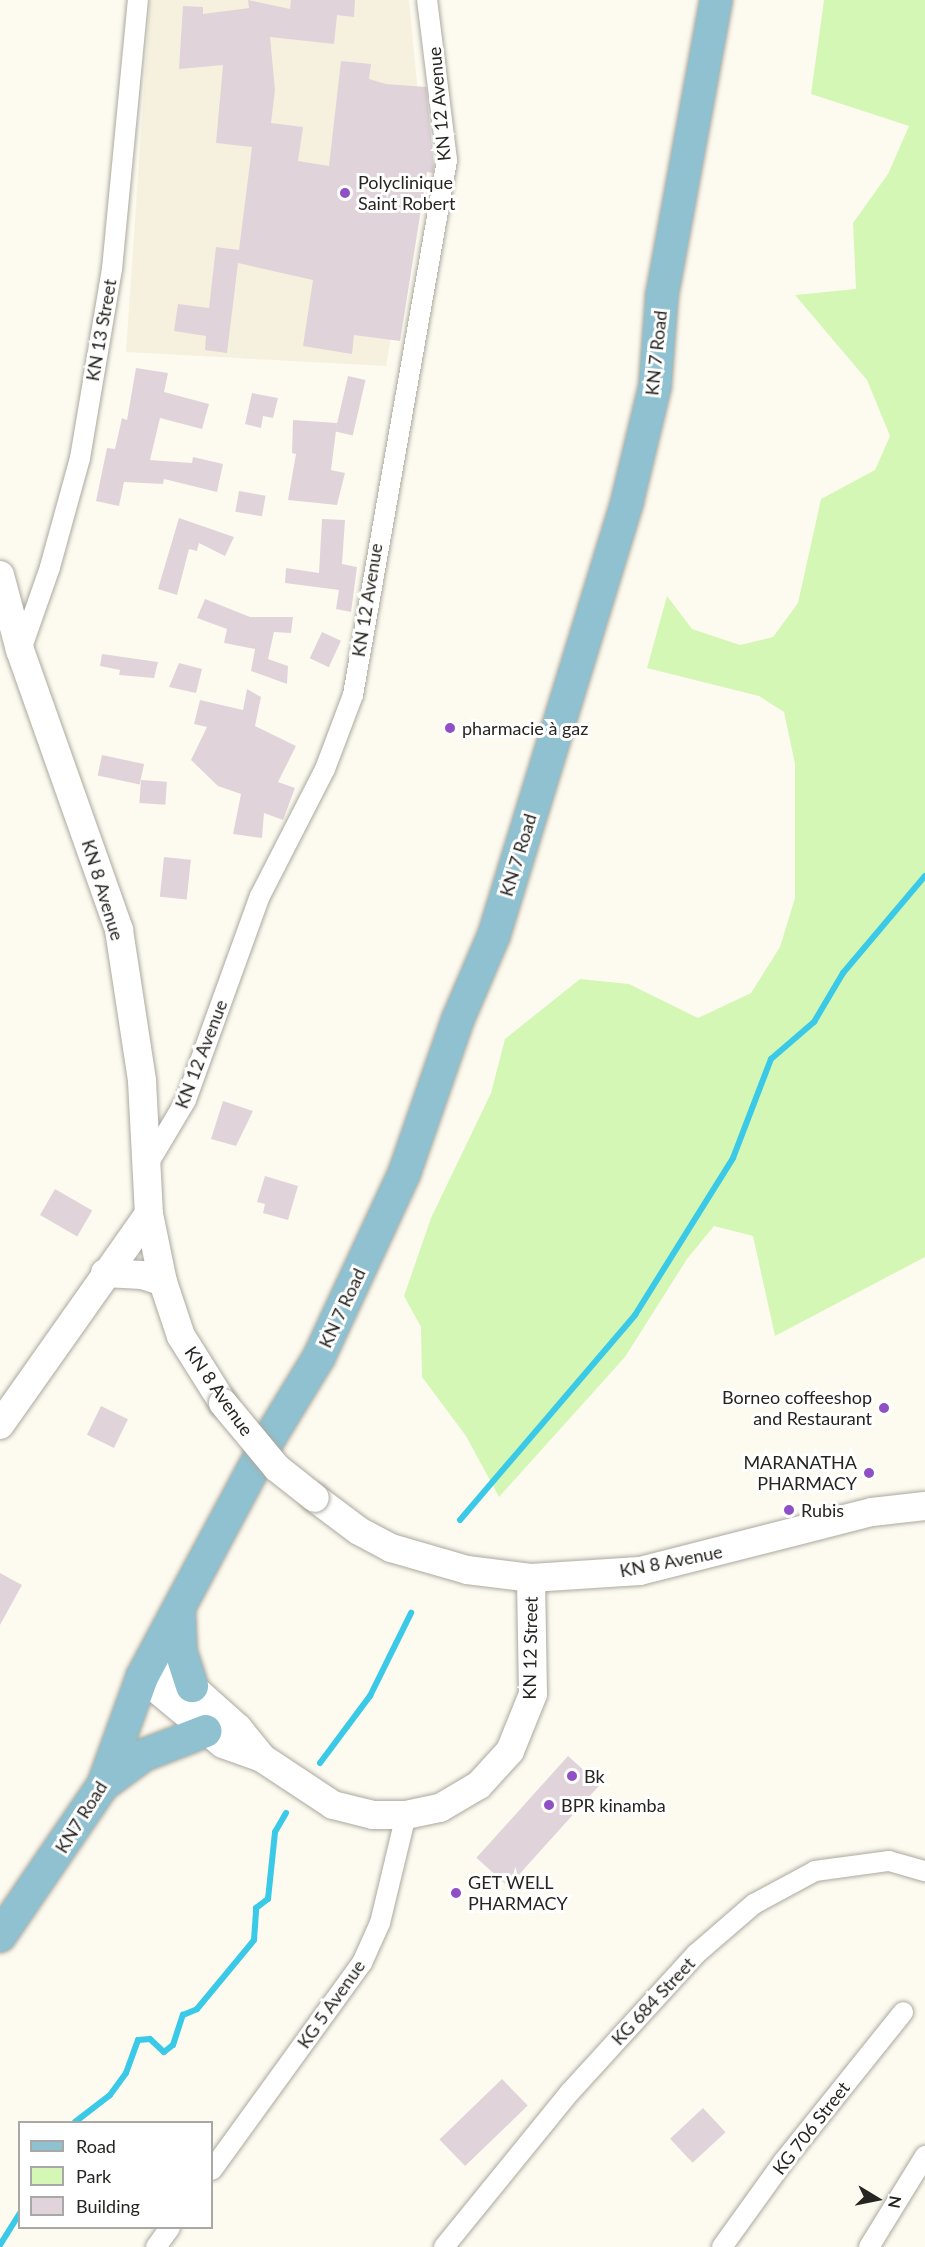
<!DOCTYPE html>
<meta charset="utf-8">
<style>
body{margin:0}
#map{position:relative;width:925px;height:2247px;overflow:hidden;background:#fdfbf0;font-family:Lato,sans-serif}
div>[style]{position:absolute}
.built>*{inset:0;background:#f5f1de}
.green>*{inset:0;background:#d4f7b6}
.stream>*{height:6px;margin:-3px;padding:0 3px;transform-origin:3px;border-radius:3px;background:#3bc9e8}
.building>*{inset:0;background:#e0d4da;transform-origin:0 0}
.roads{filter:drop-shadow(0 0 2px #aba99f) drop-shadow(0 0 2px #aba99f)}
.street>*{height:20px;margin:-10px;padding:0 10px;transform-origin:10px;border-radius:10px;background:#fff}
.secondary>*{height:28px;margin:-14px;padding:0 14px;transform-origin:14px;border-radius:14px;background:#fff}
.primary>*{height:32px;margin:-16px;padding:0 16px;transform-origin:16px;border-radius:16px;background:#8fc1d0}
.bridges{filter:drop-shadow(0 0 2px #aba99f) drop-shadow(0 0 2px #aba99f)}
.secondary-bridge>*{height:28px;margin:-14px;padding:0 14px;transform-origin:14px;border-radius:14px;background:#fff}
.dots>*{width:16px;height:16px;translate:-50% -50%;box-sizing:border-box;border:3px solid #fff;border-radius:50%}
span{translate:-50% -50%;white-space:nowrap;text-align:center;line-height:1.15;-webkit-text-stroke:6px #fff;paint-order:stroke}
.street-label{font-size:18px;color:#262521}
.poi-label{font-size:18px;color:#262521}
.left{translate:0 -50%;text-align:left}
.right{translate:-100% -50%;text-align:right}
.legend{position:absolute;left:18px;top:2121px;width:195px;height:108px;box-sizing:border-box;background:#fff;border:2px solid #a8a8a6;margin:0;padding:8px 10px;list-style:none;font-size:18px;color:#262521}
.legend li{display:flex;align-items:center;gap:12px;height:30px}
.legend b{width:30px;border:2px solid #a8a8a6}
.north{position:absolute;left:847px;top:2169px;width:60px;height:60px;-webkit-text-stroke:4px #fff;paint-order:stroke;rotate:100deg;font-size:16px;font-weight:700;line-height:24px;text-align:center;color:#262521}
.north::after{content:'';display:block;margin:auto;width:21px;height:27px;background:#262521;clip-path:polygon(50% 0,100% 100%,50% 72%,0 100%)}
</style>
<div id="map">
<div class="built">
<div style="clip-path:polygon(150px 0,409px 0,423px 146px,386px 366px,126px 352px)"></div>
</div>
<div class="green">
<div style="clip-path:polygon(824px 0,925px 0,925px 1257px,775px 1336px,753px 1236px,714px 1226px,687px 1259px,625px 1357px,499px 1497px,466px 1436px,422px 1377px,421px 1327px,404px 1296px,431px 1218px,491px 1093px,505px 1039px,580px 979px,629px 984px,698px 1018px,751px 993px,780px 947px,795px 898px,795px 764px,784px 712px,759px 696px,647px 668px,667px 596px,692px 629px,740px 645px,773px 637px,798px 603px,821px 499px,875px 470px,890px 436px,867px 380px,795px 295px,856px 289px,853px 223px,888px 174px,909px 126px,811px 94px)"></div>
</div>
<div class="stream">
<div style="left:460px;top:1520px;width:270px;rotate:-49.5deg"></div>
<div style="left:635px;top:1315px;width:185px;rotate:-58deg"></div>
<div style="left:733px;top:1158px;width:106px;rotate:-69deg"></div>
<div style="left:771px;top:1059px;width:57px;rotate:-40.7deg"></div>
<div style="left:814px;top:1022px;width:57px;rotate:-59.4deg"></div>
<div style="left:843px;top:973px;width:127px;rotate:-49.8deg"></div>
<div style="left:320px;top:1763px;width:84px;rotate:-53.3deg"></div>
<div style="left:370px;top:1696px;width:93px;rotate:-63.7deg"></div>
<div style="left:75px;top:2122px;width:44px;rotate:-37.6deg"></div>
<div style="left:110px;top:2095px;width:27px;rotate:-54deg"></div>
<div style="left:126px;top:2073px;width:35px;rotate:-70deg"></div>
<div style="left:138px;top:2040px;width:12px;rotate:-5deg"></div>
<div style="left:150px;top:2039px;width:19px;rotate:43deg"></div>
<div style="left:164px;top:2052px;width:11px;rotate:-38deg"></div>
<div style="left:173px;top:2045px;width:32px;rotate:-72deg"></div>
<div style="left:183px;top:2015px;width:15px;rotate:-23deg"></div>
<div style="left:197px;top:2009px;width:89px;rotate:-50.4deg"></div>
<div style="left:254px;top:1940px;width:32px;rotate:-86deg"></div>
<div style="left:256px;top:1908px;width:15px;rotate:-37deg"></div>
<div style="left:268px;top:1899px;width:67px;rotate:-84deg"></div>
<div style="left:275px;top:1832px;width:22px;rotate:-60deg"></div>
<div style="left:0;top:2245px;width:38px;rotate:-58deg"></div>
</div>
<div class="building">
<div style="clip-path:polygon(248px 0,290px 9px,291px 0,355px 0,354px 17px,337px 15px,334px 44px,270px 37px,275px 90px,271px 123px,303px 127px,298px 161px,329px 166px,341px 61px,371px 64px,369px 79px,386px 84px,426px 87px,434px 166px,433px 173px,427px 172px,400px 341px,354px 335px,352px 354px,303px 346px,313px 280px,238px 263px,227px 353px,205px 350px,206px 336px,174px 331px,178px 304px,209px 308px,216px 247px,239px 250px,252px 147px,216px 143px,223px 65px,179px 69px,183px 6px,203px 7px,203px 14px,249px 8px)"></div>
<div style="clip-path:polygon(136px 368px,168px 373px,164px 392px,209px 404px,202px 429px,160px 418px,150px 460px,192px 463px,193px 457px,223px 464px,217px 492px,164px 479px,163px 484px,124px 482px,119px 506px,96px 501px,107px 448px,115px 449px,122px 418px,127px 420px)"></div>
<div style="left:348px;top:376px;width:18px;height:57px;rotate:13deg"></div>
<div style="clip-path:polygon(252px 393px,278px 398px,273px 418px,263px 416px,261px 428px,245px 424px)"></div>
<div style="clip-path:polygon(293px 420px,337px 423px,331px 470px,345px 473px,337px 505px,288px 500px,296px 454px,292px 453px)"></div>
<div style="left:239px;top:491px;width:27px;height:21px;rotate:10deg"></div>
<div style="clip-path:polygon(179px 518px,234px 537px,225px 556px,199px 543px,197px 551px,189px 549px,177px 595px,158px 589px)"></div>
<div style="clip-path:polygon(322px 519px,345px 520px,342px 564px,357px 567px,351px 612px,336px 609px,339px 590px,285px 583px,286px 568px,319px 573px)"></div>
<div style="clip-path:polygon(205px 599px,250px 617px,293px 617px,291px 633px,274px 632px,268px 659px,288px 666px,287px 684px,251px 671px,255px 649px,224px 643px,227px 629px,197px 618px)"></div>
<div style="left:322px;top:632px;width:21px;height:29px;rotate:25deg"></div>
<div style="clip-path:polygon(102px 654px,158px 662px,154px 678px,119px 675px,120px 670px,100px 666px)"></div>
<div style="clip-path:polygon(179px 663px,202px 669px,196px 693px,169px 687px)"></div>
<div style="clip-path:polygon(247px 689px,261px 697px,255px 726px,296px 746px,278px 782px,295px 788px,283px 820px,264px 813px,262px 838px,233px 834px,241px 794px,218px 786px,191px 760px,207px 727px,194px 724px,200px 700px,243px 710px)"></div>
<div style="left:102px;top:755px;width:43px;height:21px;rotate:12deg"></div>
<div style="left:141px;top:780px;width:26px;height:23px;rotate:4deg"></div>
<div style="left:164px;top:857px;width:27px;height:40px;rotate:6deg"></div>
<div style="clip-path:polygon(223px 1101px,253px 1111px,236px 1146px,211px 1139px)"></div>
<div style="clip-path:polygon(265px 1176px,298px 1186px,288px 1220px,263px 1213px,265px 1204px,257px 1202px)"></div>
<div style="left:55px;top:1189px;width:43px;height:30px;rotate:30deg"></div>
<div style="left:101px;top:1406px;width:30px;height:32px;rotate:26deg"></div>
<div style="clip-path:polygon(0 1573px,22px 1585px,0 1625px)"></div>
<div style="left:568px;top:1756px;width:43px;height:137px;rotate:42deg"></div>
<div style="left:502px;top:2079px;width:37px;height:87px;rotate:46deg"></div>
<div style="left:703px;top:2108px;width:33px;height:45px;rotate:47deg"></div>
</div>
<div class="roads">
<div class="street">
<div style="left:21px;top:650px;width:88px;rotate:-70.7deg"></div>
<div style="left:50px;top:567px;width:113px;rotate:-74.6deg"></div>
<div style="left:80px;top:458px;width:192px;rotate:-80.4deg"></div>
<div style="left:112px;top:269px;width:270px;rotate:-84.5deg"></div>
<div style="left:148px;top:1164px;width:74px;rotate:-59.3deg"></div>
<div style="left:186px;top:1100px;width:217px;rotate:-70.1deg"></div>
<div style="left:260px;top:896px;width:143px;rotate:-62.9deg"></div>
<div style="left:325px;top:769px;width:79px;rotate:-69.3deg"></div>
<div style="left:353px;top:695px;width:543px;rotate:-80.03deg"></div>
<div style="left:447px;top:160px;width:161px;rotate:-97.1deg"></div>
<div style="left:212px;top:2170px;width:256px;rotate:-54.1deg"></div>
<div style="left:362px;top:1963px;width:44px;rotate:-65.8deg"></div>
<div style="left:380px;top:1923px;width:111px;rotate:-76.5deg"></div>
<div style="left:156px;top:2247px;width:24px;rotate:-54deg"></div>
<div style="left:444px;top:2247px;width:200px;rotate:-50.9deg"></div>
<div style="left:570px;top:2092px;width:187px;rotate:-47.6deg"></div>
<div style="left:696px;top:1954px;width:77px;rotate:-40.8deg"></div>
<div style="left:754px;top:1904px;width:69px;rotate:-28.4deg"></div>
<div style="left:815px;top:1871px;width:75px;rotate:-7.7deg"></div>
<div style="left:889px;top:1861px;width:37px;rotate:16deg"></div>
<div style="left:722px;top:2247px;width:105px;rotate:-54.3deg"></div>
<div style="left:783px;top:2162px;width:192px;rotate:-51.3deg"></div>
<div style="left:869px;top:2247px;width:107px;rotate:-58.4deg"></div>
</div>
<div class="secondary">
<div style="left:0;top:575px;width:78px;rotate:75.1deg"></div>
<div style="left:20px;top:650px;width:297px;rotate:70.5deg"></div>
<div style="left:119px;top:930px;width:153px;rotate:81.3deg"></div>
<div style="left:142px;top:1081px;width:133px;rotate:87deg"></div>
<div style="left:149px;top:1214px;width:69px;rotate:78.4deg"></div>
<div style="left:163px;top:1282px;width:57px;rotate:71.6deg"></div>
<div style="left:181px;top:1336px;width:79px;rotate:57.9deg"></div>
<div style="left:105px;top:1273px;width:37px;rotate:3deg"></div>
<div style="left:142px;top:1275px;width:22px;rotate:18deg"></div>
<div style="left:0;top:1425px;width:258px;rotate:-54.8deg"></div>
<div style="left:315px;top:1498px;width:55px;rotate:36.9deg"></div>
<div style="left:359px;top:1531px;width:36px;rotate:28deg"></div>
<div style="left:391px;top:1548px;width:79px;rotate:16.1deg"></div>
<div style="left:467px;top:1570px;width:64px;rotate:7.1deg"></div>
<div style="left:531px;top:1578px;width:109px;rotate:-3.7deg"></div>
<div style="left:640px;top:1571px;width:239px;rotate:-14.3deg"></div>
<div style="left:872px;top:1512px;width:53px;rotate:-6.5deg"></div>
<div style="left:155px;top:1654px;width:111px;rotate:41.7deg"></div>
<div style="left:238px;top:1728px;width:38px;rotate:51deg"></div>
<div style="left:262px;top:1758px;width:85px;rotate:33.5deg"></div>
<div style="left:333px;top:1805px;width:41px;rotate:14deg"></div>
<div style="left:373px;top:1815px;width:33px"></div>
<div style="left:406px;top:1815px;width:35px;rotate:-12deg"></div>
<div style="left:440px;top:1808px;width:45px;rotate:-30.5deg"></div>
<div style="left:479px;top:1785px;width:46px;rotate:-47.6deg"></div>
<div style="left:510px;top:1751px;width:61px;rotate:-68deg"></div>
<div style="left:533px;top:1694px;width:116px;rotate:-91deg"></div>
<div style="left:142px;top:1677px;width:105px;rotate:39.6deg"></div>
<div style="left:223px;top:1744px;width:41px;rotate:19.7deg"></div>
</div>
<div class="primary">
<div style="left:179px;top:1608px;width:44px;rotate:87.4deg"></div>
<div style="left:181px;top:1652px;width:36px;rotate:72deg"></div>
<div style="left:103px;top:1785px;width:51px;rotate:-36.2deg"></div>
<div style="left:144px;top:1755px;width:66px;rotate:-21.2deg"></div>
<div style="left:0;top:1936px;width:183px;rotate:-55.7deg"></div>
<div style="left:103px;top:1785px;width:115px;rotate:-70.1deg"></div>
<div style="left:142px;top:1677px;width:276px;rotate:-61.9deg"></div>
<div style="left:272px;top:1434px;width:90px;rotate:-58.6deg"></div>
<div style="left:319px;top:1357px;width:202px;rotate:-65.1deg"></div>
<div style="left:404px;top:1174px;width:164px;rotate:-70.8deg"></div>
<div style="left:458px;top:1019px;width:91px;rotate:-66.8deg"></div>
<div style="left:494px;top:935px;width:453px;rotate:-72.9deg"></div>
<div style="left:627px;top:502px;width:119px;rotate:-76.4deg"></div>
<div style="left:655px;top:386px;width:91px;rotate:-85.6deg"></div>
<div style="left:662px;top:295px;width:300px;rotate:-79.6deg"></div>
</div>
</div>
<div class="bridges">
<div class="secondary-bridge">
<div style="left:223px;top:1403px;width:85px;rotate:50.3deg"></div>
<div style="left:277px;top:1468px;width:48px;rotate:38.3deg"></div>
</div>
</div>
<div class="dots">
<div style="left:345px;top:193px;background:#8f4fc5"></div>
<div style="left:450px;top:728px;background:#8f4fc5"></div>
<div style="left:884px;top:1408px;background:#8f4fc5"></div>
<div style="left:869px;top:1473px;background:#8f4fc5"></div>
<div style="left:789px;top:1510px;background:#8f4fc5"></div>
<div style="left:572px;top:1776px;background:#8f4fc5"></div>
<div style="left:549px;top:1805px;background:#8f4fc5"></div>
<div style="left:456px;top:1893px;background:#8f4fc5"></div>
</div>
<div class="street-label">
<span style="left:439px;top:104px;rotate:-95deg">KN 12 Avenue</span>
<span style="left:101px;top:330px;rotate:-80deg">KN 13 Street</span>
<span style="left:656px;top:353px;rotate:-84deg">KN 7 Road</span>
<span style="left:367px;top:600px;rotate:-81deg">KN 12 Avenue</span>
<span style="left:518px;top:855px;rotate:-73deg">KN 7 Road</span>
<span style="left:103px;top:890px;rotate:73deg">KN 8 Avenue</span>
<span style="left:201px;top:1054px;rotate:-69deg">KN 12 Avenue</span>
<span style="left:342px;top:1308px;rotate:-65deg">KN 7 Road</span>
<span style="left:219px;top:1391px;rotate:55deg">KN 8 Avenue</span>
<span style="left:671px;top:1561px;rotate:-11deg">KN 8 Avenue</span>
<span style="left:530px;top:1648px;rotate:-89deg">KN 12 Street</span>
<span style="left:81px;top:1817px;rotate:-58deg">KN7 Road</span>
<span style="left:653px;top:2001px;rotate:-47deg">KG 684 Street</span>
<span style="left:331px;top:2004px;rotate:-55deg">KG 5 Avenue</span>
<span style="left:811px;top:2128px;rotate:-52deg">KG 706 Street</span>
</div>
<div class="poi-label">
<span class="left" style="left:358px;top:193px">Polyclinique<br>Saint Robert</span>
<span class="left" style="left:462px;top:728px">pharmacie à gaz</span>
<span class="right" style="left:872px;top:1408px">Borneo coffeeshop<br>and Restaurant</span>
<span class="right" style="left:857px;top:1473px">MARANATHA<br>PHARMACY</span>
<span class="left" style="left:801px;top:1510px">Rubis</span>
<span class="left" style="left:584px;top:1776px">Bk</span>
<span class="left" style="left:561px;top:1805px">BPR kinamba</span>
<span class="left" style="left:468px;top:1893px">GET WELL<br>PHARMACY</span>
</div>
<ul class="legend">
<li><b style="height:8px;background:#8fc1d0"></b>Road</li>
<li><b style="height:16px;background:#d4f7b6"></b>Park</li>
<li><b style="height:16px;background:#e0d4da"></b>Building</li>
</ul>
<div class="north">N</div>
</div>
